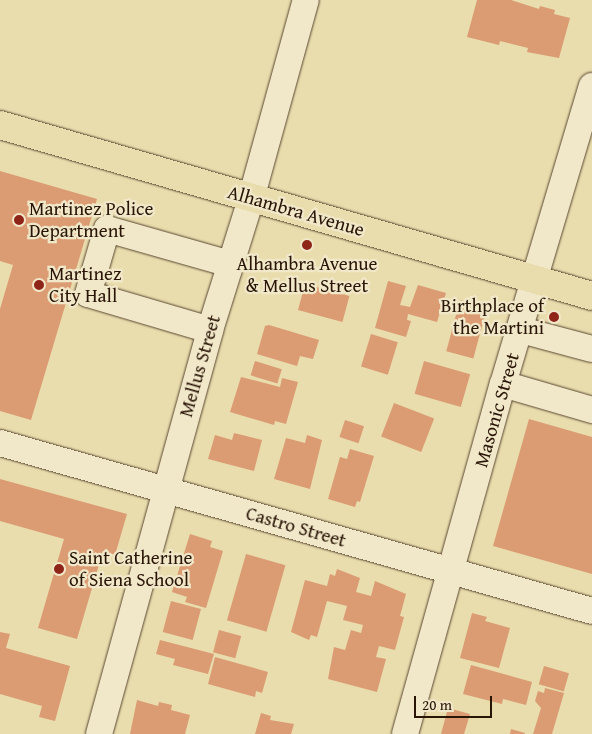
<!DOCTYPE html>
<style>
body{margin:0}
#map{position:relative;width:592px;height:734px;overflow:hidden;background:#e9dcad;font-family:"Gentium Book Plus",serif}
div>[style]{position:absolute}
.building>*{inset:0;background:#db9c73;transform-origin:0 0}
.roads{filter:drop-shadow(0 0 1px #594730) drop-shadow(0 0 1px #594730)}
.minor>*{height:26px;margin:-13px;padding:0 13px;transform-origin:13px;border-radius:13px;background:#f1e8ca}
.major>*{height:28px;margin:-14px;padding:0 14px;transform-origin:14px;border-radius:14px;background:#e9dcad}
.dots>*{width:14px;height:14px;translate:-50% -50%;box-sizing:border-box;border:2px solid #f1e8ca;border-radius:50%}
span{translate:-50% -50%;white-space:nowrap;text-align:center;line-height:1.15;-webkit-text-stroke:4.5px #f1e8ca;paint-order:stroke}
.poi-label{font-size:19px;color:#291506}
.left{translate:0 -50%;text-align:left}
.right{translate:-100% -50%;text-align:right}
.street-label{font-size:19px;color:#291506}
.scale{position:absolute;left:414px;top:696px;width:78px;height:22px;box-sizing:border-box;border:2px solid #291506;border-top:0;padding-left:6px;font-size:15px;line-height:18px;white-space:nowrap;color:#291506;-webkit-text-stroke:4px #f1e8ca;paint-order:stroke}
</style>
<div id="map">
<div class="building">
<div style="clip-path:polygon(477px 0,511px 0,539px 9px,540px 6px,555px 10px,554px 14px,570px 18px,559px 58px,527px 52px,528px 48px,500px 41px,499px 45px,467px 37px)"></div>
<div style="clip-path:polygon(0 171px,97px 199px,31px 420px,0 411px,0 309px,13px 265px,0 261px)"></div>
<div style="clip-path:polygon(388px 281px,406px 286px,400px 305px,410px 307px,418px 285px,446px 293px,437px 322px,408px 314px,407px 320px,411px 321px,406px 337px,375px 328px)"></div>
<div style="left:305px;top:284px;width:46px;height:27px;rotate:15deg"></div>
<div style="left:460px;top:300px;width:28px;height:53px;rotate:15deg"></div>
<div style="clip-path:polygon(269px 325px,319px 340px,313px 359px,300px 356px,297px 366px,257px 354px,265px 326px)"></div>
<div style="left:371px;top:334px;width:28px;height:34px;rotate:17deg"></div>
<div style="left:255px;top:361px;width:28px;height:15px;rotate:17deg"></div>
<div style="left:424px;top:361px;width:48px;height:34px;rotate:16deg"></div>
<div style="clip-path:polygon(241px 377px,280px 387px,282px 378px,298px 382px,286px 424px,275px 421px,274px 425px,230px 412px)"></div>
<div style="left:394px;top:403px;width:43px;height:36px;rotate:21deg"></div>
<div style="clip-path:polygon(529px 419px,592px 437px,592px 574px,493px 546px)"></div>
<div style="left:345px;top:420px;width:20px;height:18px;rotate:18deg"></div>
<div style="clip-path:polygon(234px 433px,262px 440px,254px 471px,208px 459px,215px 435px,232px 440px)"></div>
<div style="clip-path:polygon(307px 435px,322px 440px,310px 489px,274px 479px,286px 438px,305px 443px)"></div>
<div style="clip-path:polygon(350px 449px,374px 456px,360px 502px,357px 501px,355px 507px,328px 499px,340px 457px,347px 459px)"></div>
<div style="clip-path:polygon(0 479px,127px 514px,115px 555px,103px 551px,77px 639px,38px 628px,64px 539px,0 521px)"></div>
<div style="clip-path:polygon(190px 534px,212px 541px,210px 547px,223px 551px,206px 608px,185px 602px,187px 597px,172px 592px)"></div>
<div style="left:246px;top:554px;width:41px;height:69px;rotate:16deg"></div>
<div style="clip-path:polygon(337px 569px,360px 578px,356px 592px,371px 596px,375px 581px,406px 594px,400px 616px,404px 617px,395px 650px,379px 646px,376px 657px,386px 659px,377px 692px,328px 679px,334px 647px,345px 650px,351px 630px,361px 633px,363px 625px,343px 620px,347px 606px,327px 601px,317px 637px,311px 635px,309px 640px,291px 632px,305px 580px,327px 586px,330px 574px,335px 576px)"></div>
<div style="left:171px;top:601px;width:31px;height:32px;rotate:15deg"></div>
<div style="clip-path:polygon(472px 613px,487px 617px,485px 621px,510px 628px,499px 668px,460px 658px)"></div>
<div style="left:219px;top:630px;width:23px;height:23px;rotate:15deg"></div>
<div style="clip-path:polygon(0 632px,10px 634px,6px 648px,70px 666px,55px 721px,39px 717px,42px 706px,0 694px)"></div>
<div style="clip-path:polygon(160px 640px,214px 654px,208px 674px,173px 665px,175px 659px,156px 654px)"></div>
<div style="clip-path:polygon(215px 657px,268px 672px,262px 693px,256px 691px,255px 697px,208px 684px)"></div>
<div style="clip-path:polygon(471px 665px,532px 682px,526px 705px,503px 699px,502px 704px,463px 694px)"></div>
<div style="left:544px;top:666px;width:26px;height:19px;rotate:16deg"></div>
<div style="clip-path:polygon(545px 688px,564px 693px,552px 734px,533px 734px,541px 708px,535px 701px,538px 691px,544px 693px)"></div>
<div style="clip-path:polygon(137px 700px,158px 706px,159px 702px,172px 705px,171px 710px,190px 715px,185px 734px,130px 734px)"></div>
<div style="clip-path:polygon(448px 708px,470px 714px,464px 734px,441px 734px)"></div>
<div style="clip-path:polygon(261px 713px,271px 716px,270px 720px,294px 724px,291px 734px,255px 734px)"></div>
<div style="clip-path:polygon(511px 729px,525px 733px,525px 734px,510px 734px)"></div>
</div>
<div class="roads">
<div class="minor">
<div style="left:210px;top:330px;width:127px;rotate:-163.6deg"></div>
<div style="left:88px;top:294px;width:68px;rotate:-73.7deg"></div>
<div style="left:107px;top:229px;width:128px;rotate:15.9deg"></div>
<div style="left:521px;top:330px;width:73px;rotate:15deg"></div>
<div style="left:503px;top:384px;width:93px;rotate:16.3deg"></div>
<div style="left:0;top:443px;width:615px;rotate:15.84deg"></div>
<div style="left:99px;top:734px;width:419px;rotate:-74.6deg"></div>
<div style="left:210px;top:330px;width:137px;rotate:-72.6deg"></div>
<div style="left:251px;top:199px;width:206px;rotate:-74.6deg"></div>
<div style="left:405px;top:734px;width:363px;rotate:-74.4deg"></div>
<div style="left:503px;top:384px;width:311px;rotate:-73.4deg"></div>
</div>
<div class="major">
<div style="left:0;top:125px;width:616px;rotate:16.11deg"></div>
</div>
</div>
<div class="dots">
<div style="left:19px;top:220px;background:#8f2418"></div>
<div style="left:307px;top:245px;background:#8f2418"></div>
<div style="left:39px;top:285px;background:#8f2418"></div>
<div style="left:554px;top:317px;background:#8f2418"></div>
<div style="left:59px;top:569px;background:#8f2418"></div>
</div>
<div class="poi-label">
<span class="left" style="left:29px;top:220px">Martinez Police<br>Department</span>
<span style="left:307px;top:275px">Alhambra Avenue<br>&amp; Mellus Street</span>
<span class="left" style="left:49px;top:285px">Martinez<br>City Hall</span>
<span class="right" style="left:544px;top:317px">Birthplace of<br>the Martini</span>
<span class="left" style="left:69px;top:569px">Saint Catherine<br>of Siena School</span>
</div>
<div class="street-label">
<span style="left:296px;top:211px;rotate:16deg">Alhambra Avenue</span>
<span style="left:200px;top:366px;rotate:-74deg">Mellus Street</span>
<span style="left:497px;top:410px;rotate:-74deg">Masonic Street</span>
<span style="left:296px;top:527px;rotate:16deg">Castro Street</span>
</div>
<div class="scale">20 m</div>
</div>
